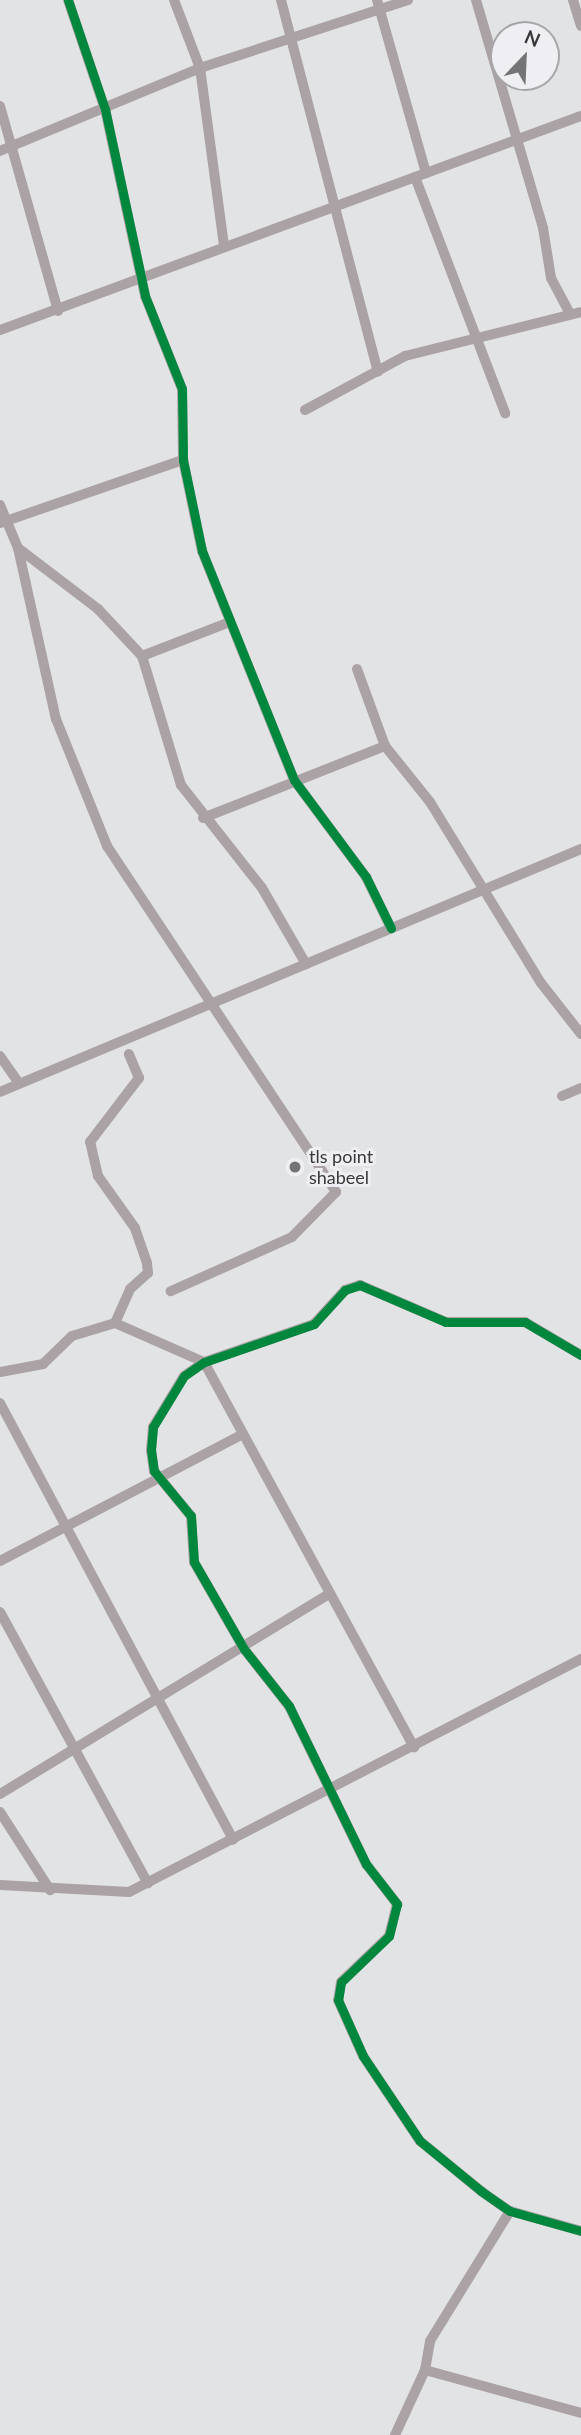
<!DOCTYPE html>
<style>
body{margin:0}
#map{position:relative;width:581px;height:2435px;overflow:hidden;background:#e2e3e5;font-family:Lato,sans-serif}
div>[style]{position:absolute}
.street>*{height:10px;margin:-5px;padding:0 5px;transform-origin:5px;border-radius:5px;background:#aba2a5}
.cycleway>*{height:9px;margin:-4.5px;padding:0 4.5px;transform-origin:4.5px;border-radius:4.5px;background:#00873e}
.dots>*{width:19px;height:19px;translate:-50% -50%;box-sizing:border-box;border:4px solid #efeff3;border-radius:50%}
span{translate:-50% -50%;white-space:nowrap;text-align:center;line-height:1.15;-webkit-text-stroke:6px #efeff3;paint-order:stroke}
.poi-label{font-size:18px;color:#38383a}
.left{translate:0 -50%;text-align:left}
.north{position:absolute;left:490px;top:21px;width:70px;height:70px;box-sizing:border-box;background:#efeff3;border:2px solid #a6a6a9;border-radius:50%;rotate:23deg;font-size:19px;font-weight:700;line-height:28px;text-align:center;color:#38383a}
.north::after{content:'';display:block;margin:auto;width:24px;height:32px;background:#747476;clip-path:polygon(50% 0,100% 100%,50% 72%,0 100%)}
</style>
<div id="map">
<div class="street">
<div style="left:68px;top:0;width:115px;rotate:71.3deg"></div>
<div style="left:105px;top:109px;width:191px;rotate:77.9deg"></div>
<div style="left:145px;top:296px;width:100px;rotate:68.3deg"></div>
<div style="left:182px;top:389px;width:71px;rotate:89.2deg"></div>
<div style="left:183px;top:460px;width:93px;rotate:78.2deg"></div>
<div style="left:202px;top:551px;width:247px;rotate:68.1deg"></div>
<div style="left:294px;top:780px;width:121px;rotate:53.4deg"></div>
<div style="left:366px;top:877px;width:57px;rotate:63.9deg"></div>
<div style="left:174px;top:0;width:73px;rotate:69.1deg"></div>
<div style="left:200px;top:68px;width:179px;rotate:82.3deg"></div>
<div style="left:281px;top:0;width:384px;rotate:75.4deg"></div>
<div style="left:377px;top:0;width:180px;rotate:74.2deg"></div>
<div style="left:476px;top:0;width:238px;rotate:73.6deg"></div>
<div style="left:543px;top:228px;width:51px;rotate:80.9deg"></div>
<div style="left:551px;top:278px;width:38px;rotate:62deg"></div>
<div style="left:573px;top:0;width:27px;rotate:73deg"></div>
<div style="left:0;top:106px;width:213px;rotate:74.2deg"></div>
<div style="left:0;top:151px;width:217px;rotate:-22.5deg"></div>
<div style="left:200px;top:68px;width:219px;rotate:-18.1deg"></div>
<div style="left:415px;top:177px;width:253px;rotate:69.1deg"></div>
<div style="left:0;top:330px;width:619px;rotate:-20.22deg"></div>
<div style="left:305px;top:410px;width:114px;rotate:-28.4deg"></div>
<div style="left:405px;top:356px;width:181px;rotate:-14deg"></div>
<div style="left:0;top:505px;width:47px;rotate:67.3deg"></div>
<div style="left:18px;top:548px;width:101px;rotate:37.3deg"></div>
<div style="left:98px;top:609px;width:64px;rotate:46.9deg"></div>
<div style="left:142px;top:656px;width:135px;rotate:73.2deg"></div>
<div style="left:181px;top:785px;width:131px;rotate:51.8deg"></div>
<div style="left:262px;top:888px;width:88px;rotate:59.9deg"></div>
<div style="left:0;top:523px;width:194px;rotate:-19deg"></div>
<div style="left:18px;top:548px;width:175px;rotate:77.5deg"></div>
<div style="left:56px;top:719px;width:137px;rotate:68.1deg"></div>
<div style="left:107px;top:846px;width:415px;rotate:56.5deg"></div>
<div style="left:336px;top:1192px;width:63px;rotate:134.4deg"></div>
<div style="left:292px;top:1237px;width:133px;rotate:155.9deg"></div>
<div style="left:142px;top:656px;width:91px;rotate:-21.2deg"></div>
<div style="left:357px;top:669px;width:82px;rotate:70deg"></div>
<div style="left:385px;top:746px;width:72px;rotate:51.2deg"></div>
<div style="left:430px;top:802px;width:212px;rotate:58.5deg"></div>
<div style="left:541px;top:983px;width:65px;rotate:51.9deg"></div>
<div style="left:203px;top:818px;width:196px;rotate:-21.6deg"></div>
<div style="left:0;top:1056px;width:33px;rotate:55deg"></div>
<div style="left:0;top:1092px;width:630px;rotate:-22.7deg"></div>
<div style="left:562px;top:1096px;width:21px;rotate:-23deg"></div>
<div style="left:115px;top:1323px;width:37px;rotate:-66deg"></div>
<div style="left:130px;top:1289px;width:24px;rotate:-42deg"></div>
<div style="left:148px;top:1273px;width:10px;rotate:-96deg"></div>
<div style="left:147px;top:1263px;width:37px;rotate:-109deg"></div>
<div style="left:135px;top:1228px;width:64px;rotate:-125.4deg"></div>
<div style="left:98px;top:1176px;width:35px;rotate:-103deg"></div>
<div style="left:90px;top:1142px;width:81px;rotate:-52.6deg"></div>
<div style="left:139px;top:1078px;width:26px;rotate:-113deg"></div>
<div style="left:581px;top:1355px;width:65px;rotate:-149.5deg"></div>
<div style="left:525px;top:1322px;width:79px;rotate:180deg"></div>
<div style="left:446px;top:1322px;width:94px;rotate:-156.7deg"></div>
<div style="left:360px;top:1285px;width:16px;rotate:162deg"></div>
<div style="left:345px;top:1290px;width:46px;rotate:132.4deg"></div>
<div style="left:314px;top:1324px;width:116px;rotate:160.9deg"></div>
<div style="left:204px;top:1362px;width:24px;rotate:145deg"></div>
<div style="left:184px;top:1376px;width:60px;rotate:121.3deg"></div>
<div style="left:153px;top:1427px;width:23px;rotate:95deg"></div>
<div style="left:151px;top:1450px;width:21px;rotate:82deg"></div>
<div style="left:154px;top:1471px;width:58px;rotate:50.6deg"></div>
<div style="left:191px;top:1516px;width:46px;rotate:86.3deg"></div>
<div style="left:194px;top:1562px;width:100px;rotate:60.1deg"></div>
<div style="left:244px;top:1649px;width:73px;rotate:51.7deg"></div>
<div style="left:289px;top:1706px;width:176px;rotate:64deg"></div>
<div style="left:366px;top:1864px;width:51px;rotate:52.2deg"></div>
<div style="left:397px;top:1904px;width:33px;rotate:104deg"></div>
<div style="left:389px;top:1936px;width:66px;rotate:136.2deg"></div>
<div style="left:341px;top:1982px;width:18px;rotate:99deg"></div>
<div style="left:338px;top:2000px;width:61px;rotate:65.9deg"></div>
<div style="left:363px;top:2056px;width:102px;rotate:56.2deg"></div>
<div style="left:420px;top:2141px;width:79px;rotate:39.3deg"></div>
<div style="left:481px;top:2191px;width:35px;rotate:35deg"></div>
<div style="left:510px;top:2211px;width:74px;rotate:15.7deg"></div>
<div style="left:0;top:1372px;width:44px;rotate:-10.5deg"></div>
<div style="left:43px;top:1364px;width:40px;rotate:-44deg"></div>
<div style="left:72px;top:1336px;width:45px;rotate:-16.8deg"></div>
<div style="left:115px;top:1323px;width:97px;rotate:23.7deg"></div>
<div style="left:204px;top:1362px;width:439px;rotate:61.4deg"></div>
<div style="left:0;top:1403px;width:495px;rotate:61.9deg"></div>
<div style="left:0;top:1561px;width:274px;rotate:-27.6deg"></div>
<div style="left:0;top:1612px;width:309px;rotate:61.4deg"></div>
<div style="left:0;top:1794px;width:386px;rotate:-31.3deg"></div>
<div style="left:0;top:1812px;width:93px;rotate:57.3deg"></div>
<div style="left:0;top:1885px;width:129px;rotate:3.1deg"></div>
<div style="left:129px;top:1892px;width:509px;rotate:-27.27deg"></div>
<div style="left:425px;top:2370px;width:162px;rotate:15.4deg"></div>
<div style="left:395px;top:2435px;width:72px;rotate:-65.2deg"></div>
<div style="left:425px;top:2370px;width:29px;rotate:-80deg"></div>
<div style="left:430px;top:2341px;width:153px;rotate:-58.4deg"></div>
</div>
<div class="cycleway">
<div style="left:68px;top:0;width:115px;rotate:71.3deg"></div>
<div style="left:105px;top:109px;width:191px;rotate:77.9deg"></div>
<div style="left:145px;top:296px;width:100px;rotate:68.3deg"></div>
<div style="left:182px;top:389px;width:71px;rotate:89.2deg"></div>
<div style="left:183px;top:460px;width:93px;rotate:78.2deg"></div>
<div style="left:202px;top:551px;width:247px;rotate:68.1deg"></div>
<div style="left:294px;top:780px;width:121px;rotate:53.4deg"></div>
<div style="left:366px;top:877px;width:57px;rotate:63.9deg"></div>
<div style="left:581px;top:1355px;width:65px;rotate:-149.5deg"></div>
<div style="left:525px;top:1322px;width:79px;rotate:180deg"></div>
<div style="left:446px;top:1322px;width:94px;rotate:-156.7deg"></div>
<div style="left:360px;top:1285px;width:16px;rotate:162deg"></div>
<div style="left:345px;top:1290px;width:46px;rotate:132.4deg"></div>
<div style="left:314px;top:1324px;width:116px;rotate:160.9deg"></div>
<div style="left:204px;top:1362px;width:24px;rotate:145deg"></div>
<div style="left:184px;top:1376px;width:60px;rotate:121.3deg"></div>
<div style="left:153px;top:1427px;width:23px;rotate:95deg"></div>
<div style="left:151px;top:1450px;width:21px;rotate:82deg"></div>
<div style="left:154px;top:1471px;width:58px;rotate:50.6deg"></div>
<div style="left:191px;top:1516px;width:46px;rotate:86.3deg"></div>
<div style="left:194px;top:1562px;width:100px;rotate:60.1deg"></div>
<div style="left:244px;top:1649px;width:73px;rotate:51.7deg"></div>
<div style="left:289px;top:1706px;width:176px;rotate:64deg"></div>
<div style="left:366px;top:1864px;width:51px;rotate:52.2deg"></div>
<div style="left:397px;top:1904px;width:33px;rotate:104deg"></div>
<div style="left:389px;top:1936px;width:66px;rotate:136.2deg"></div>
<div style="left:341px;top:1982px;width:18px;rotate:99deg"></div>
<div style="left:338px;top:2000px;width:61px;rotate:65.9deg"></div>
<div style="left:363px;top:2056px;width:102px;rotate:56.2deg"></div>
<div style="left:420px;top:2141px;width:79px;rotate:39.3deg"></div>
<div style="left:481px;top:2191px;width:35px;rotate:35deg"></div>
<div style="left:510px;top:2211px;width:74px;rotate:15.7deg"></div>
</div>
<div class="dots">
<div style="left:295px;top:1167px;background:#747476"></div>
</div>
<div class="poi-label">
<span class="left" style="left:309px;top:1167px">tls point<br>shabeel</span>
</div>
<div class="north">N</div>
</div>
